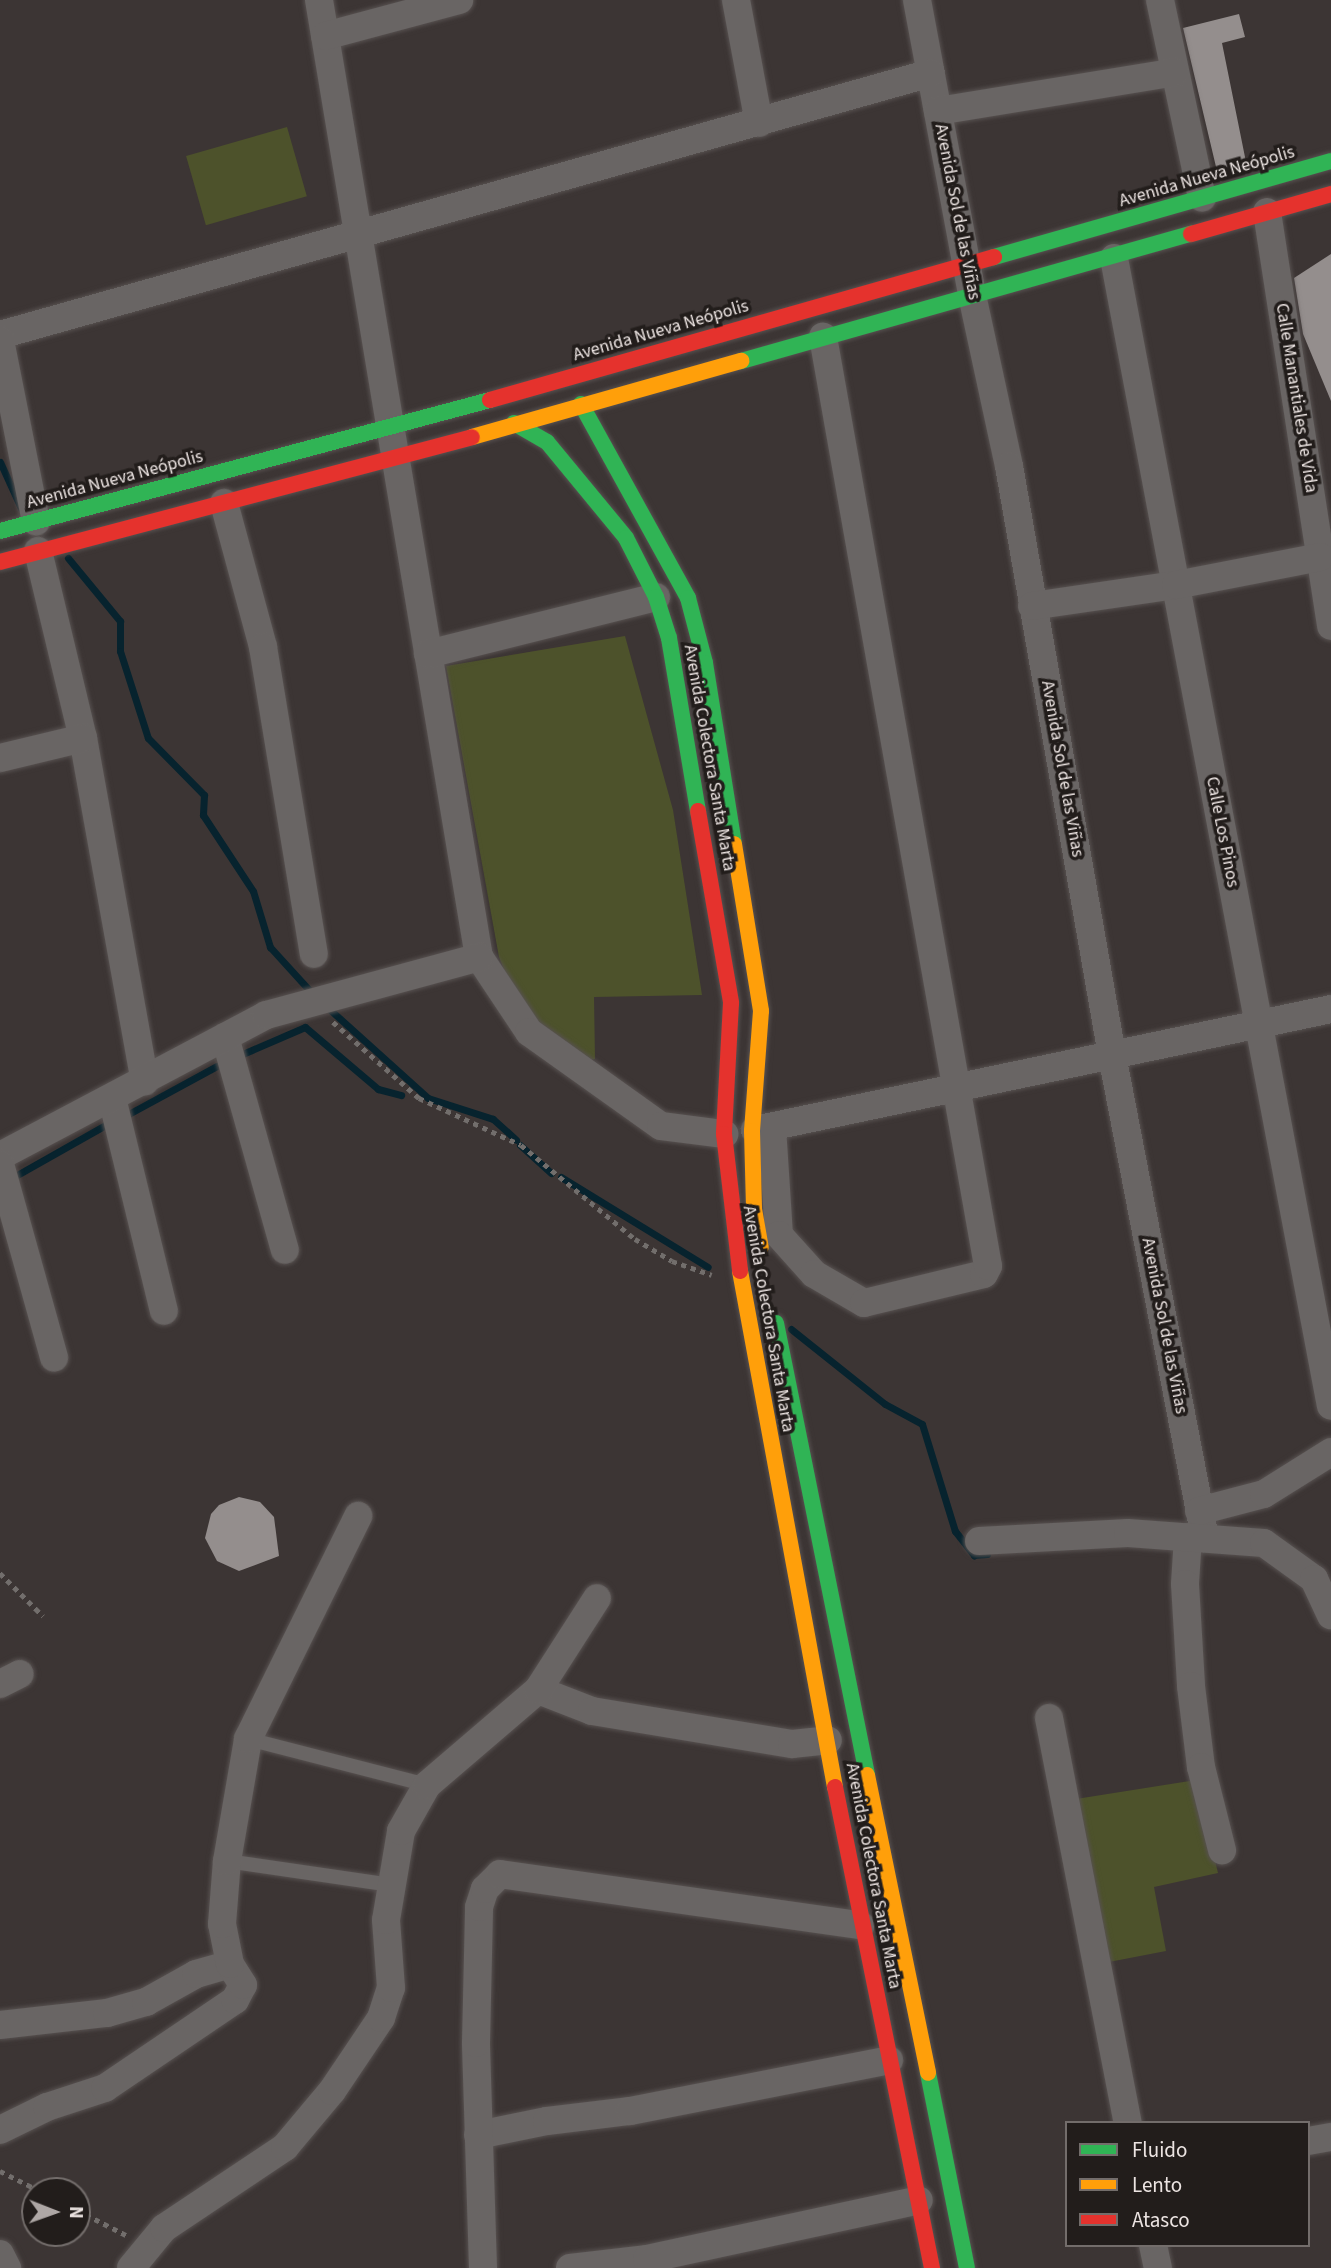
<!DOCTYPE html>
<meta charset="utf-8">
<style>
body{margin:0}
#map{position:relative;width:1331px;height:2268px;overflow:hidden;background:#3c3534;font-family:"Source Sans 3",sans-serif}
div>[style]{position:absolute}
.green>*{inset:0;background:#4d522b;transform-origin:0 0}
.stream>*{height:7px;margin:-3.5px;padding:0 3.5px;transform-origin:3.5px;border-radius:3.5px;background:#07232e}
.building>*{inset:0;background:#948e8d}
.path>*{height:4.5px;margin-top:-2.25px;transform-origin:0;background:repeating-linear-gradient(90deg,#726e6c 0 5px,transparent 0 10px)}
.roads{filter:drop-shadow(0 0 2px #575150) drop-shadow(0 0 2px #575150)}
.lane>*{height:14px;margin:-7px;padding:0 7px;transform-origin:7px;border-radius:7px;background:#696564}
.street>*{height:28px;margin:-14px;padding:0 14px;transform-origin:14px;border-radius:14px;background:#696564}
.fast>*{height:16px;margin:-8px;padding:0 8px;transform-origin:8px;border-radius:8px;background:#30b455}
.slow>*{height:16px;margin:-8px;padding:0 8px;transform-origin:8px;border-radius:8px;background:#ff9f0a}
.jam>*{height:16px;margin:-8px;padding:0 8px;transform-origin:8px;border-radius:8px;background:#e5322d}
span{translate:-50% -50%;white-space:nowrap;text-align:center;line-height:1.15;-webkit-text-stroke:7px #221d1b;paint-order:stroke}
.street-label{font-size:18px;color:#ece4e2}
.legend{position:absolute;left:1065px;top:2121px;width:245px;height:126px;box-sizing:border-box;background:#221d1b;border:2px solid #736d6b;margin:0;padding:9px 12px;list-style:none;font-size:21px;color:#ece4e2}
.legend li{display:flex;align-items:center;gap:14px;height:35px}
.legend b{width:35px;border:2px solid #736d6b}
.north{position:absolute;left:21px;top:2177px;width:70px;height:70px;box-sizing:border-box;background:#221d1b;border:2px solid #736d6b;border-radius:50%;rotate:91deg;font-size:19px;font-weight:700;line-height:28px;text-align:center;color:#ece4e2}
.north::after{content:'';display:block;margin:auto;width:24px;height:32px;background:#aea7a5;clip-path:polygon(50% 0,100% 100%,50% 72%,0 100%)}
</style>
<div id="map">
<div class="green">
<div style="left:287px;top:127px;width:72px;height:105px;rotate:74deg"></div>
<div style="clip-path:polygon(625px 636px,673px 810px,702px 995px,594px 997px,595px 1059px,568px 1063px,523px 1018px,499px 957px,446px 666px)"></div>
<div style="clip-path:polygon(1196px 1780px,1218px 1873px,1154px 1887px,1166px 1951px,1109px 1962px,1076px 1799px)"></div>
</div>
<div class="stream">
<div style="left:0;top:462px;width:51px;rotate:65.5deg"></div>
<div style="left:68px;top:558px;width:82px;rotate:50.5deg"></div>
<div style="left:120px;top:621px;width:30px;rotate:90deg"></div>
<div style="left:120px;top:651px;width:91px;rotate:72.2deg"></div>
<div style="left:148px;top:738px;width:80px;rotate:45.5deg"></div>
<div style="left:204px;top:795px;width:20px;rotate:93deg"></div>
<div style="left:203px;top:815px;width:91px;rotate:56.7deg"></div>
<div style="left:253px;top:891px;width:59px;rotate:73.1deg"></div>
<div style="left:270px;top:947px;width:61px;rotate:47.7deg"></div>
<div style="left:327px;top:1007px;width:136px;rotate:42deg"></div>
<div style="left:428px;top:1098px;width:68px;rotate:17.9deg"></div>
<div style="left:493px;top:1119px;width:31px;rotate:42deg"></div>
<div style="left:238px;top:1056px;width:73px;rotate:-23.4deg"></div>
<div style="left:305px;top:1027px;width:96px;rotate:40.3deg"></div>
<div style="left:378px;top:1089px;width:24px;rotate:15deg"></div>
<div style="left:123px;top:1117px;width:107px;rotate:-28.5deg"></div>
<div style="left:520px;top:1145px;width:42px;rotate:42.1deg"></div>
<div style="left:561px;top:1177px;width:172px;rotate:31.5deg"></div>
<div style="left:10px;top:1179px;width:114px;rotate:-29.5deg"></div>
<div style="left:791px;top:1329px;width:120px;rotate:38.6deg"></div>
<div style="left:885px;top:1404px;width:42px;rotate:28.4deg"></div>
<div style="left:922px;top:1424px;width:112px;rotate:72.9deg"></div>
<div style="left:955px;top:1531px;width:31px;rotate:52deg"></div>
<div style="left:974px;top:1555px;width:13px;rotate:-4deg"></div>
</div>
<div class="building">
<div style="clip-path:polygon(1239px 14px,1245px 37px,1222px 43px,1246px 162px,1217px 171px,1183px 28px)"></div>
<div style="clip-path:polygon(1331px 254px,1331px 401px,1303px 334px,1294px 278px)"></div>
<div style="clip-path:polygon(239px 1497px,260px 1502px,274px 1517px,279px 1556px,239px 1571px,217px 1561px,205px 1538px,211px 1514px,219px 1505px)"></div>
</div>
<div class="path">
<div style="left:333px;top:1022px;width:115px;rotate:41.5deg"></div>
<div style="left:419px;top:1098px;width:112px;rotate:24.7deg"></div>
<div style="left:521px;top:1145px;width:148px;rotate:39.5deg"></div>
<div style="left:635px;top:1239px;width:43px;rotate:30.7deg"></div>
<div style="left:672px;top:1261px;width:42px;rotate:19.3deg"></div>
<div style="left:0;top:1573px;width:61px;rotate:45deg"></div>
<div style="left:0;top:2171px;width:45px;rotate:26.6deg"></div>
<div style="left:77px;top:2210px;width:55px;rotate:27deg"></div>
</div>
<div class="roads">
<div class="lane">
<div style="left:248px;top:1739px;width:185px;rotate:14.4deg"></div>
<div style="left:227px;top:1861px;width:166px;rotate:8.3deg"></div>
</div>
<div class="street">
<div style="left:319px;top:0;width:970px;rotate:80.51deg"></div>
<div style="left:479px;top:957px;width:90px;rotate:56.3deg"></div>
<div style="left:529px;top:1032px;width:162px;rotate:35.5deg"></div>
<div style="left:661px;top:1126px;width:64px;rotate:7.2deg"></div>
<div style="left:736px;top:0;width:125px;rotate:79.4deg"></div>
<div style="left:917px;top:0;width:300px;rotate:79.4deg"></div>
<div style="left:972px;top:295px;width:175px;rotate:77.8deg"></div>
<div style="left:1009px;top:466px;width:598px;rotate:80.08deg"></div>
<div style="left:1112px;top:1055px;width:492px;rotate:79.1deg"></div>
<div style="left:1160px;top:0;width:202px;rotate:78deg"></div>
<div style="left:325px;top:36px;width:139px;rotate:-15deg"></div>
<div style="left:938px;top:111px;width:240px;rotate:-9.3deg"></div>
<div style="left:1267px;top:212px;width:419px;rotate:81.2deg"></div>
<div style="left:1114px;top:258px;width:1168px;rotate:79.3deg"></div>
<div style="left:0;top:335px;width:967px;rotate:-15.72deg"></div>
<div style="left:0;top:340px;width:185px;rotate:78.8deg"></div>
<div style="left:224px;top:503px;width:149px;rotate:74.8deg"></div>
<div style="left:263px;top:647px;width:311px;rotate:80.6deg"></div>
<div style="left:38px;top:551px;width:192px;rotate:76.5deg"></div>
<div style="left:83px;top:738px;width:349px;rotate:79.8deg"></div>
<div style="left:1032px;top:606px;width:146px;rotate:-8.3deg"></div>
<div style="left:1176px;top:585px;width:147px;rotate:-11deg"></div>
<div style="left:428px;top:654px;width:235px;rotate:-14deg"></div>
<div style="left:0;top:758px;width:85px;rotate:-13.5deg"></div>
<div style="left:225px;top:1037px;width:221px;rotate:74.3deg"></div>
<div style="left:112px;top:1098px;width:219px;rotate:76.3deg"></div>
<div style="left:772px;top:1127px;width:108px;rotate:86.3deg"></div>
<div style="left:779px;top:1235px;width:52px;rotate:48.1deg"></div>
<div style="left:814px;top:1274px;width:58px;rotate:30.1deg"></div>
<div style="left:864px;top:1303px;width:123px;rotate:-13.6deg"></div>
<div style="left:984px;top:1274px;width:9px;rotate:-63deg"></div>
<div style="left:988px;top:1266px;width:944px;rotate:-100.07deg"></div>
<div style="left:755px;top:1130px;width:589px;rotate:-11.86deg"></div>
<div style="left:0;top:1156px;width:301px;rotate:-27.9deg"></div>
<div style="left:266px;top:1015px;width:221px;rotate:-15.2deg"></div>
<div style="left:0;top:1164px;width:201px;rotate:74.4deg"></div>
<div style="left:1199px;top:1511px;width:67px;rotate:-14.7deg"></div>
<div style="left:1264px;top:1494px;width:79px;rotate:-32.1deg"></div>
<div style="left:1188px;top:1537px;width:47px;rotate:93.7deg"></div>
<div style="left:1185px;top:1584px;width:102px;rotate:86.6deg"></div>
<div style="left:1191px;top:1686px;width:82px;rotate:83deg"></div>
<div style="left:1201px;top:1767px;width:86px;rotate:75.8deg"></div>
<div style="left:979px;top:1541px;width:149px;rotate:-3.1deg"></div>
<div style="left:1128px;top:1533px;width:136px;rotate:4.2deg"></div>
<div style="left:1264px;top:1543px;width:62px;rotate:35.8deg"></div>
<div style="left:1314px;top:1579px;width:40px;rotate:65deg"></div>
<div style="left:0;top:1684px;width:22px;rotate:-27deg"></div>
<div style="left:538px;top:1690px;width:58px;rotate:21.3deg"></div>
<div style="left:592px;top:1711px;width:203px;rotate:9.4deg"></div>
<div style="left:792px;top:1744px;width:36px;rotate:-6deg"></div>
<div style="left:1049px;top:1718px;width:413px;rotate:79deg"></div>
<div style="left:0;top:2025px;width:108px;rotate:-6.4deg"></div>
<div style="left:107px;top:2013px;width:41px;rotate:-15.8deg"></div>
<div style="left:146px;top:2002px;width:57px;rotate:-29.2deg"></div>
<div style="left:196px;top:1974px;width:35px;rotate:-16deg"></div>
<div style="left:0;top:2130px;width:52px;rotate:-26.1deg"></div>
<div style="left:47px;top:2107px;width:61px;rotate:-18.1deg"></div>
<div style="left:105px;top:2088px;width:157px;rotate:-34.1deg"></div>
<div style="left:235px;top:2000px;width:17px;rotate:-62deg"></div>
<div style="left:243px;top:1985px;width:25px;rotate:-122deg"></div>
<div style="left:230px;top:1964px;width:41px;rotate:-101.3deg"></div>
<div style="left:222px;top:1924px;width:63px;rotate:-85.5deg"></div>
<div style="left:227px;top:1861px;width:124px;rotate:-80.2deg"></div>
<div style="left:248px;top:1739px;width:249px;rotate:-63.7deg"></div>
<div style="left:478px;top:2135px;width:70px;rotate:-11.5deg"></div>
<div style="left:547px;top:2121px;width:84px;rotate:-6.9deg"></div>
<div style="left:630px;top:2111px;width:264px;rotate:-11.1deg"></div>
<div style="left:1308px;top:2141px;width:23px;rotate:-10deg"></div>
<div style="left:1153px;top:2245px;width:24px;rotate:78deg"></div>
<div style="left:0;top:2254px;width:16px;rotate:63deg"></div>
<div style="left:131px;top:2268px;width:52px;rotate:-50.5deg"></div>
<div style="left:164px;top:2228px;width:146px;rotate:-33.8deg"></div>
<div style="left:285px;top:2147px;width:73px;rotate:-50deg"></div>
<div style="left:332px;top:2091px;width:88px;rotate:-56.1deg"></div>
<div style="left:381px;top:2018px;width:32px;rotate:-72deg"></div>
<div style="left:391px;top:1988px;width:68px;rotate:-94.2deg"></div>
<div style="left:386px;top:1920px;width:90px;rotate:-80.4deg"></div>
<div style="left:401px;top:1831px;width:53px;rotate:-60.5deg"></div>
<div style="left:427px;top:1785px;width:146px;rotate:-40.6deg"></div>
<div style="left:538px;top:1690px;width:109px;rotate:-57.3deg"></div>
<div style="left:483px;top:2268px;width:225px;rotate:-91.8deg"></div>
<div style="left:476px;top:2043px;width:136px;rotate:-88.7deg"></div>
<div style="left:479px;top:1907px;width:19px;rotate:-72deg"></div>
<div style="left:485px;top:1889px;width:21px;rotate:-45deg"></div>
<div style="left:500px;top:1874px;width:364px;rotate:8.1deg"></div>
<div style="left:570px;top:2268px;width:78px;rotate:-6.7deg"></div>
<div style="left:647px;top:2259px;width:278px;rotate:-12.2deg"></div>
</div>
<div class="fast">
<div style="left:994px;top:257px;width:350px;rotate:-15.9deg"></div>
<div style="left:741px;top:361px;width:468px;rotate:-15.8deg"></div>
<div style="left:581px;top:404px;width:222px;rotate:61.1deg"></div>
<div style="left:688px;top:598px;width:67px;rotate:75.3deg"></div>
<div style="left:705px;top:663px;width:183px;rotate:80.9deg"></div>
<div style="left:514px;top:423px;width:38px;rotate:30deg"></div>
<div style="left:547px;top:442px;width:124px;rotate:50.5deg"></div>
<div style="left:626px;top:538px;width:66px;rotate:63deg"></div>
<div style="left:656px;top:597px;width:43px;rotate:72.4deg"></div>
<div style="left:669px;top:638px;width:175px;rotate:80.5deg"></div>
<div style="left:0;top:531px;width:507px;rotate:-14.97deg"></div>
<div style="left:776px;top:1323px;width:461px;rotate:78.6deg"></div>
<div style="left:928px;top:2073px;width:199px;rotate:78.7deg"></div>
</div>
<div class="slow">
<div style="left:472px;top:437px;width:280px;rotate:-15.8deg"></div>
<div style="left:734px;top:844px;width:169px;rotate:80.8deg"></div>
<div style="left:761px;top:1011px;width:120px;rotate:94.3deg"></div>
<div style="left:752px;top:1131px;width:78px;rotate:88.5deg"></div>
<div style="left:754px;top:1209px;width:39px;rotate:80deg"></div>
<div style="left:740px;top:1271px;width:525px;rotate:79.57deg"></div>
<div style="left:867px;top:1775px;width:304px;rotate:78.4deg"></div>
</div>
<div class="jam">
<div style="left:1191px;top:234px;width:146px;rotate:-15.9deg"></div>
<div style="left:490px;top:400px;width:524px;rotate:-15.84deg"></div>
<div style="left:0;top:562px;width:488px;rotate:-14.8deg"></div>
<div style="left:698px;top:811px;width:195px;rotate:80.2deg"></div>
<div style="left:731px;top:1003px;width:131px;rotate:93.1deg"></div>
<div style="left:724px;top:1134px;width:138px;rotate:83.3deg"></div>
<div style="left:835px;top:1787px;width:491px;rotate:78.6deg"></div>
</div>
</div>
<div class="street-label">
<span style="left:1207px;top:177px;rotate:-16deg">Avenida Nueva Neópolis</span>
<span style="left:957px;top:212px;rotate:79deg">Avenida Sol de las Viñas</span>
<span style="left:661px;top:331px;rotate:-16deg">Avenida Nueva Neópolis</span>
<span style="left:1296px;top:398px;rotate:81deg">Calle Manantiales de Vida</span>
<span style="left:115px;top:480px;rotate:-15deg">Avenida Nueva Neópolis</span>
<span style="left:709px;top:758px;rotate:80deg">Avenida Colectora Santa Marta</span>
<span style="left:1062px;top:769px;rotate:80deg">Avenida Sol de las Viñas</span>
<span style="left:1222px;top:832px;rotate:79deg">Calle Los Pinos</span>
<span style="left:768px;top:1319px;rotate:80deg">Avenida Colectora Santa Marta</span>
<span style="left:1164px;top:1326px;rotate:79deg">Avenida Sol de las Viñas</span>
<span style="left:873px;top:1876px;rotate:79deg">Avenida Colectora Santa Marta</span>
</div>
<ul class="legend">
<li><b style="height:9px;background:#30b455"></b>Fluido</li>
<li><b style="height:9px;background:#ff9f0a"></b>Lento</li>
<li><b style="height:9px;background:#e5322d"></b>Atasco</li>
</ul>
<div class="north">N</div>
</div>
